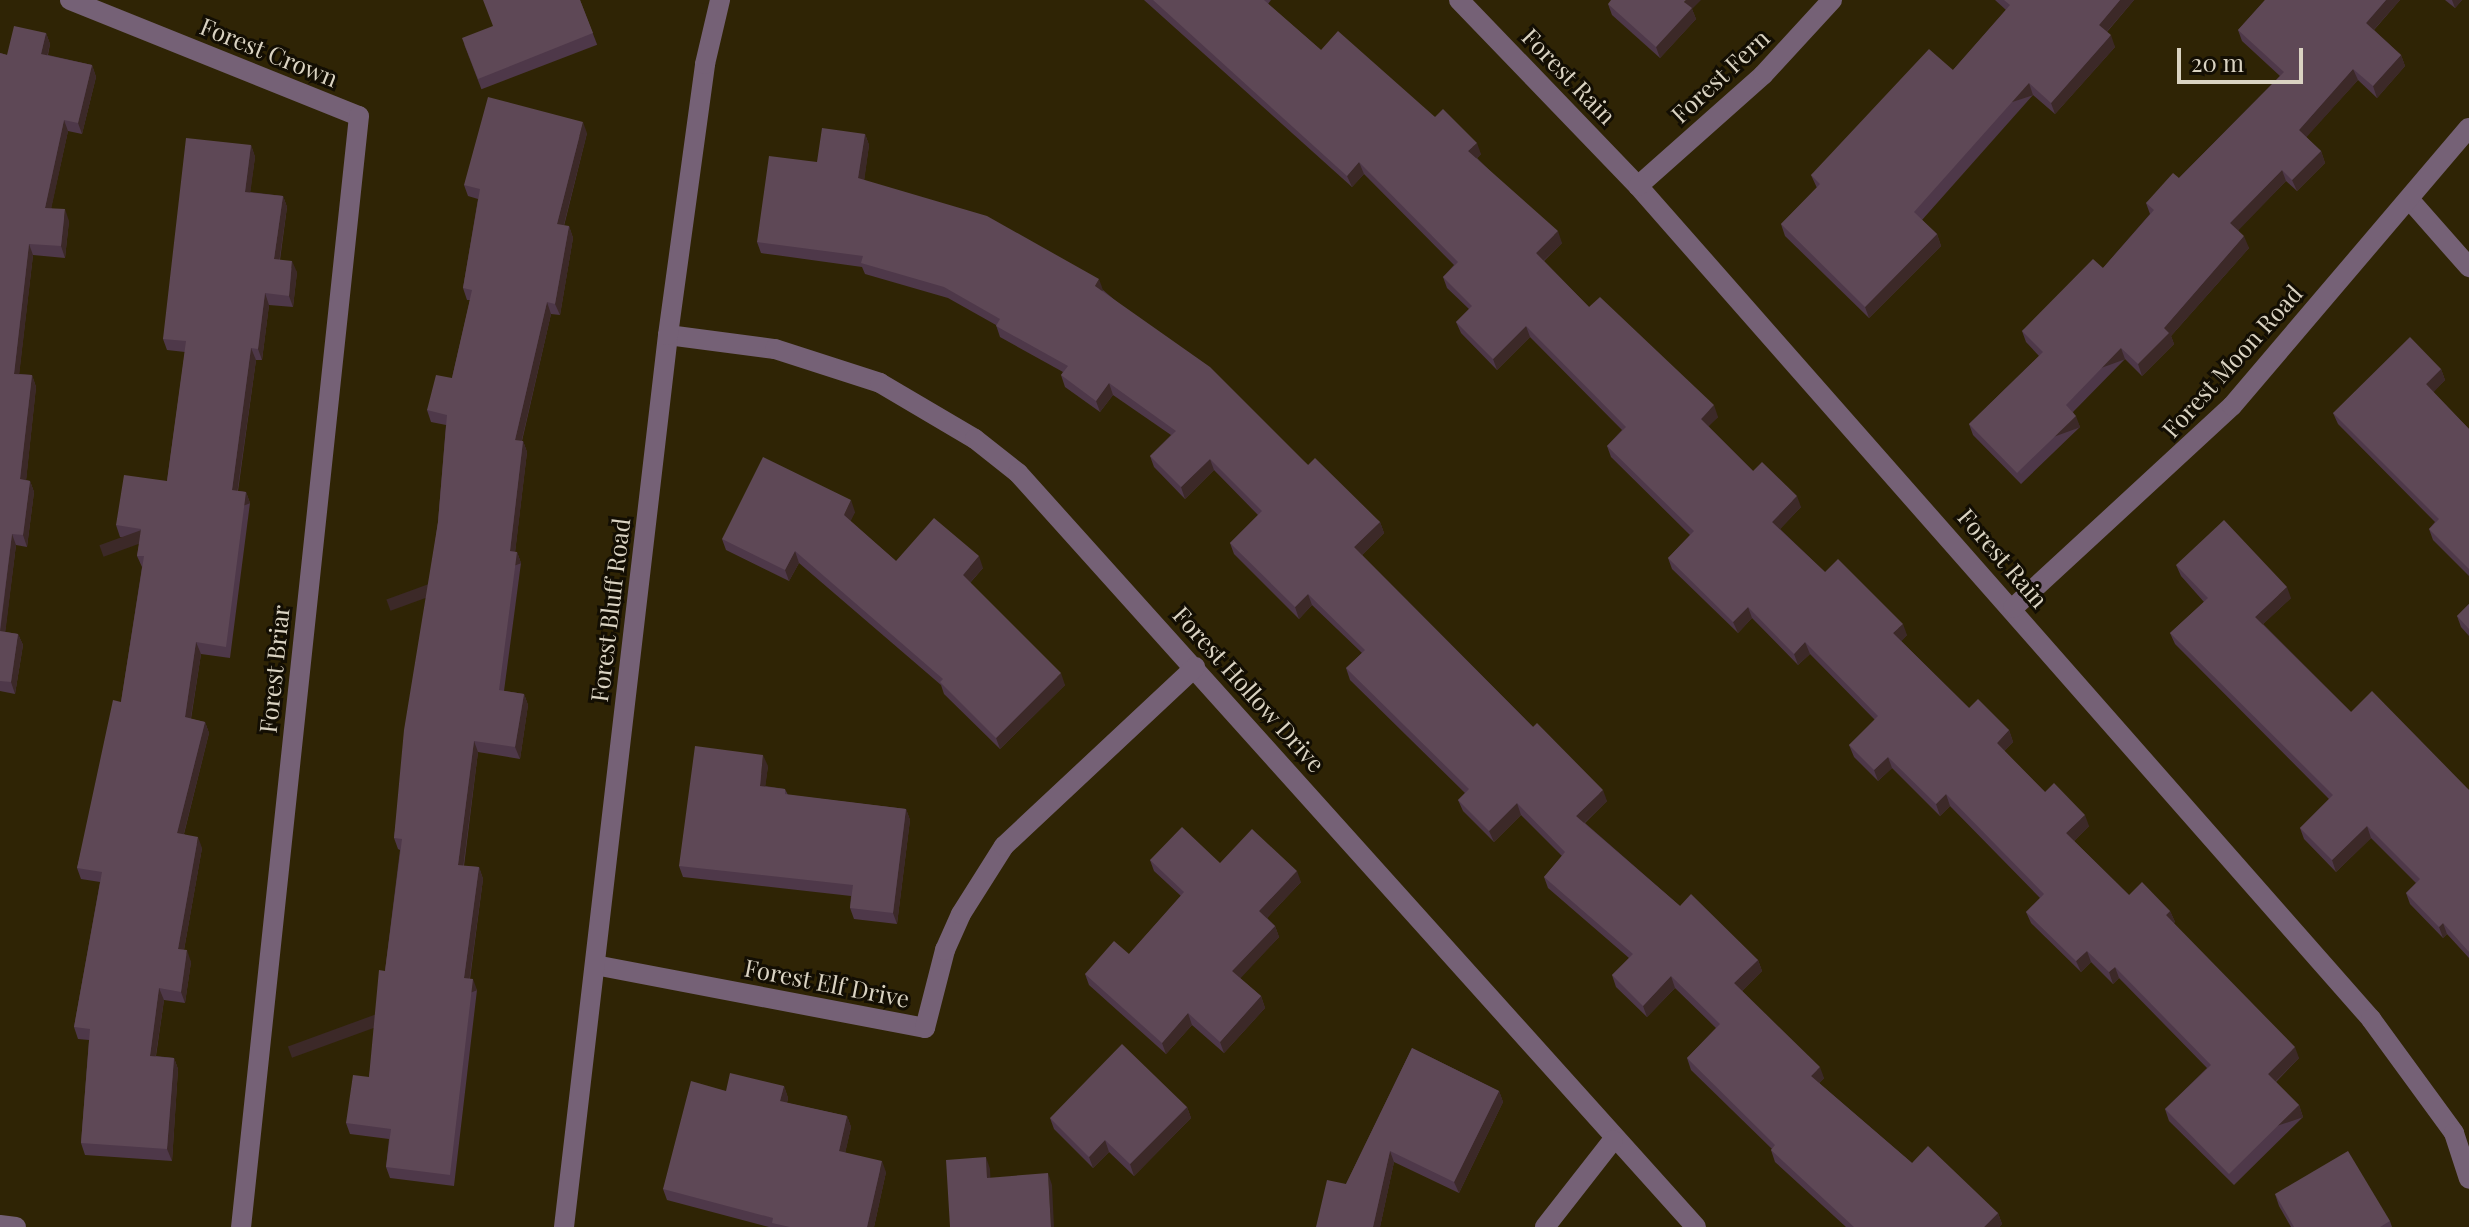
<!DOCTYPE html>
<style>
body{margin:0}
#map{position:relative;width:2469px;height:1227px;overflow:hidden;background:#2f2405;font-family:"Playfair Display",serif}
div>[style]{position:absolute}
.minor>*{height:20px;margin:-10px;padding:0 10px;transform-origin:10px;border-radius:10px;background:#756176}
.wall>*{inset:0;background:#4e3849;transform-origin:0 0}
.shaded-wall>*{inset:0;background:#3c2928;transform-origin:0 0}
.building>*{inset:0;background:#5e4856}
span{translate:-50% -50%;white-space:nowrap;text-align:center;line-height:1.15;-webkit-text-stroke:6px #130e03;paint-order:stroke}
.street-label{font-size:24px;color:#dad3c2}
.scale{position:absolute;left:2177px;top:48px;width:126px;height:36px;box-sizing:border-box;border:4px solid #dad3c2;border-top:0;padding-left:10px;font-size:24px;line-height:28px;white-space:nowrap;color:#dad3c2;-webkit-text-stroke:6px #130e03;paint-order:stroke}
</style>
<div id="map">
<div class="minor">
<div style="left:70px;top:0;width:311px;rotate:21.9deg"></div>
<div style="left:359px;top:116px;width:1117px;rotate:96.06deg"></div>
<div style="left:1459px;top:0;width:258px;rotate:46.1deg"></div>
<div style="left:1638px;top:186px;width:1110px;rotate:48.65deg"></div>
<div style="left:2371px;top:1019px;width:141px;rotate:53.9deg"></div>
<div style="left:2454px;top:1133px;width:48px;rotate:71.9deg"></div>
<div style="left:1638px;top:186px;width:167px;rotate:-41.6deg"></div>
<div style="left:1763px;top:75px;width:102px;rotate:-47.4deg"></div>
<div style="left:2409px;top:199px;width:91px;rotate:48.6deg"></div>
<div style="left:668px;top:335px;width:108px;rotate:7.5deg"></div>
<div style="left:775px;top:349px;width:110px;rotate:17.9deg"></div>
<div style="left:880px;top:383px;width:110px;rotate:30.5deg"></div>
<div style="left:975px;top:439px;width:55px;rotate:38.3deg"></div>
<div style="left:1018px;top:473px;width:1014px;rotate:48.04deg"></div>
<div style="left:2013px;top:608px;width:298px;rotate:-42.7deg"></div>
<div style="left:2232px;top:406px;width:365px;rotate:-49.6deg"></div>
<div style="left:595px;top:965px;width:336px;rotate:10.8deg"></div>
<div style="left:925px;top:1028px;width:81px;rotate:-75.6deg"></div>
<div style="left:945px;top:950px;width:39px;rotate:-66deg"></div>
<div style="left:961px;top:914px;width:80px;rotate:-57.7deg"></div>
<div style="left:1004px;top:846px;width:262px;rotate:-43.1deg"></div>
<div style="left:0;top:1225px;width:16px;rotate:7deg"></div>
<div style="left:564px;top:1227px;width:898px;rotate:-83.35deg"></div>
<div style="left:668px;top:335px;width:274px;rotate:-82.2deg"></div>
<div style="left:705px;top:64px;width:66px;rotate:-76.8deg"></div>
<div style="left:1545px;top:1227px;width:110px;rotate:-52deg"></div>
</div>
<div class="wall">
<div style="left:580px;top:0;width:48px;height:124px;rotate:69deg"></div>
<div style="clip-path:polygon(1144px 0,1271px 0,1268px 4px,1321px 50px,1435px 117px,1481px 154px,1477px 158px,1562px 243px,1544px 261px,1589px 307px,1718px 417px,1708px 426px,1753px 471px,1801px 507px,1780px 529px,1825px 572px,1907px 635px,1901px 641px,1969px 708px,2009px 730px,2013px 742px,2004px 751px,2045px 792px,2089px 826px,2074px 841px,2129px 895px,2170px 911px,2175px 922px,2173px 923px,2299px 1058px,2276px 1082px,2299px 1105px,2303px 1117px,2234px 1185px,2169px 1121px,2165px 1109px,2207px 1068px,2119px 978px,2113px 984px,2091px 962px,2081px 972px,2031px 923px,2026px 912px,2040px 898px,1950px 806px,1940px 816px,1892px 768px,1878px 781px,1854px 757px,1849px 745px,1875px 720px,1810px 654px,1798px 665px,1752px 618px,1738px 633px,1672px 569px,1668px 558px,1690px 535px,1611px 457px,1607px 446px,1622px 430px,1530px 337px,1497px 370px,1461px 333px,1456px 322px,1469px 309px,1447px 288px,1443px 277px,1454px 265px,1364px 174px,1352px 187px)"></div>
<div style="clip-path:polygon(1995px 0,2134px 0,2107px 32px,2115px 47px,2055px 114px,2033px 95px,1922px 220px,1937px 234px,1941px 246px,1869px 318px,1785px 236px,1781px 224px,1817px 188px,1811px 175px,1953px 70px,2006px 10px)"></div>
<div style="clip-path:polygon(2265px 0,2400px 0,2374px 30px,2401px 55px,2405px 66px,2377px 98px,2358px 80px,2306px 137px,2321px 151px,2325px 163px,2297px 191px,2286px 181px,2238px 230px,2249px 248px,2171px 336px,2174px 344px,2142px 376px,2125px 359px,2073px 412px,2080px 427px,2021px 484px,1973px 435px,1969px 424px,2039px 356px,2026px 342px,2022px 331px,2103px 268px,2150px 214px,2146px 203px,2179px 178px,2280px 76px,2242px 41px,2238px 30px)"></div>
<div style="clip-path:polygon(2445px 0,2462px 0,2455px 8px)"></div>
<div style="clip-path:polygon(1608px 4px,1692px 9px,1696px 19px,1660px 58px,1612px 15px)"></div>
<div style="clip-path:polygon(46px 33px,50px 44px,48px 55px,92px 65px,96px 77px,82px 134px,68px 131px,51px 208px,69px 221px,65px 258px,33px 255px,19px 374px,32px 375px,36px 387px,26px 480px,30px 481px,34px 492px,27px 547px,16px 545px,5px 632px,18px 634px,23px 645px,15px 694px,0 691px,0 53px,7px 55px)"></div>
<div style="clip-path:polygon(587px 133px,564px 226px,569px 226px,573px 238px,560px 315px,551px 314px,522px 441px,523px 441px,527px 452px,515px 552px,517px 552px,521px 563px,504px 691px,524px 694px,528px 705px,520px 759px,478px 752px,464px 866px,479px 867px,483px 879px,470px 979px,477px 990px,454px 1186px,390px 1178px,386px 1167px,389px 1139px,350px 1134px,346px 1123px,369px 1077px,385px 971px,400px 850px,398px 849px,394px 838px,438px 522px,446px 425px,431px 422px,427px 410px,452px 378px,470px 300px,467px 300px,463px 288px,478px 199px,468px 196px,464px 185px)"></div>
<div style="clip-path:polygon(865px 134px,869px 145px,864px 180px,1103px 290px,1308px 465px,1380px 522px,1384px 533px,1362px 555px,1607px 801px,1585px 823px,1680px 906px,1758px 960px,1762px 971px,1742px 991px,1824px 1078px,1819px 1083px,1912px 1163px,1998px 1213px,2002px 1224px,1999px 1227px,1846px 1227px,1775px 1162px,1771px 1150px,1772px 1149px,1691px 1070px,1687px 1058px,1716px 1028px,1675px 988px,1647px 1017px,1616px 987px,1612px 975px,1629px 958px,1548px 888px,1544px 877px,1562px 856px,1521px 815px,1494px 842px,1463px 811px,1458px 800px,1465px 793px,1350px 680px,1346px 668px,1362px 653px,1312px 605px,1299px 619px,1234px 554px,1230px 543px,1258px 515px,1214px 470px,1185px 499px,1154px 467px,1150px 456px,1171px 435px,1113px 395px,1100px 412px,1065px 387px,1061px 375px,1063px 372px,1000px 337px,996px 325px,948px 298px,865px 274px,862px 267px,761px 253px,757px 242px,817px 162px)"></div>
<div style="clip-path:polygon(251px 145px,255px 157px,250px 192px,283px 196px,287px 207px,280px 260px,297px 272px,293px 307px,269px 305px,262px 360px,256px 360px,238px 491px,246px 492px,250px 503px,230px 658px,201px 654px,191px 719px,205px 722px,209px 733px,184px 834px,202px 848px,184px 950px,191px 962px,185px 1003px,164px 1000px,156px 1056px,174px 1058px,178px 1069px,172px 1161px,85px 1155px,81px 1143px,89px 1040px,78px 1039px,74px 1027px,100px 882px,81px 879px,77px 868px,121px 702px,142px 567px,137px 556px,140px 540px,120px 537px,116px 525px,167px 481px,185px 352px,167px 350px,163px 339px)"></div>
<div style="clip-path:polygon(2441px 369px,2445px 380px,2433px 392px,2469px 429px,2469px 576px,2433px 540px,2429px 529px,2435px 522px,2338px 424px,2333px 413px)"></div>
<div style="clip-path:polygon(855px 512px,850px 521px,896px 561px,983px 568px,970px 583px,1065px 685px,1000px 749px,944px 694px,941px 685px,799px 563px,789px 581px,726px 550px,722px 539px)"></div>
<div style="clip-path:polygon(2176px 565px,2291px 598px,2263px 624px,2351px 712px,2469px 790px,2469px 958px,2447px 934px,2443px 938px,2410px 904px,2406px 893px,2416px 883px,2371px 838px,2336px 872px,2304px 839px,2300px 828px,2329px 799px,2175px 644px,2170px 633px,2204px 602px,2181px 576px)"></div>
<div style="clip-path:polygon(2469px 604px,2469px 636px,2461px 627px,2457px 616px)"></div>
<div style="clip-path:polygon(768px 766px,765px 786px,785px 789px,788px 795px,906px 809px,910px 820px,897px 924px,854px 919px,850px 908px,851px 896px,683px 877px,679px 866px)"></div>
<div style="clip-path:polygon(1150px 860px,1220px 863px,1301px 882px,1267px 918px,1275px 926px,1279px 937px,1240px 978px,1261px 996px,1265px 1008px,1224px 1053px,1192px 1025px,1166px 1054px,1089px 985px,1085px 974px,1129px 954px,1181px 896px,1154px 871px)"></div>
<div style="clip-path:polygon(1412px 1048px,1499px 1091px,1503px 1102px,1459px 1193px,1394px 1162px,1380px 1227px,1316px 1227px,1346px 1184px)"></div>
<div style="clip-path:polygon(784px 1086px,788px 1098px,787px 1103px,847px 1116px,851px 1127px,845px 1153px,886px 1172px,874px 1227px,769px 1227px,667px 1200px,663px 1189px,726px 1091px)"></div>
<div style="clip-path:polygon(1187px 1107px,1191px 1118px,1134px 1176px,1109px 1152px,1093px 1168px,1054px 1129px,1050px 1118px)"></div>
<div style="clip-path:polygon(2275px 1194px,2390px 1221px,2392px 1227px,2291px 1227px,2279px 1206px)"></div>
</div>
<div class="shaded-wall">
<div style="clip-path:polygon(1686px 0,1701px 0,1692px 9px,1696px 19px,1660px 58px,1656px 47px)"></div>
<div style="clip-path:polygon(2120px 0,2134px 0,2103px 36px,2099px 25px)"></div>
<div style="clip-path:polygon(2386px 0,2400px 0,2370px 34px,2366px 23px)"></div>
<div style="clip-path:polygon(2452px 0,2462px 0,2455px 8px)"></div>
<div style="clip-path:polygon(46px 33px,50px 44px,45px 65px,41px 54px)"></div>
<div style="clip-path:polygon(2111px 35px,2115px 47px,2055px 114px,2051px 103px)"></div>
<div style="clip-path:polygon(2401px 55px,2405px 66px,2377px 98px,2373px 86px)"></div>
<div style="clip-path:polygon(92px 65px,96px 77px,82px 134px,78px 123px)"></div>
<div style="clip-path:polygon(2353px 69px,2358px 80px,2303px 141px,2299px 130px)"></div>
<div style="left:2029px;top:83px;width:13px;height:173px;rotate:72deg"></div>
<div style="clip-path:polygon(64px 120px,68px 131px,49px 219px,45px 208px)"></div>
<div style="clip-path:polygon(583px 122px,587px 133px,561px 236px,557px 224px)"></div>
<div style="clip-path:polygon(865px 134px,869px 145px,863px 190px,858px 178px)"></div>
<div style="clip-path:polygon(1477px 143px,1481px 154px,1472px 162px,1468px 151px)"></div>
<div style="clip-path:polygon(251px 145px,255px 157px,249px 203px,245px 192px)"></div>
<div style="clip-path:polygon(2321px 151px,2325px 163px,2297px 191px,2292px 180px)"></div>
<div style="clip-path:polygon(1359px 162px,1364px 174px,1352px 187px,1347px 176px)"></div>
<div style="clip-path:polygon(2282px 170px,2286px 181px,2234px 235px,2230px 223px)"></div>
<div style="clip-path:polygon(283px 196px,287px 207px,278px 270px,274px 259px)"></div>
<div style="clip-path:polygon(65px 209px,69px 221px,65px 258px,61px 246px)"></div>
<div style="clip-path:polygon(569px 226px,573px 238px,560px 315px,555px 304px)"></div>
<div style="clip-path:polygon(1558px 231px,1562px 243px,1540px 264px,1536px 253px)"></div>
<div style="clip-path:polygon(1937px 234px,1941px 246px,1869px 318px,1865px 307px)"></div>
<div style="clip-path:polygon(2244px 236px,2249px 248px,2171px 336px,2174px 344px,2142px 376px,2138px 364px,2164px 328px)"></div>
<div style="clip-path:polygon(29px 244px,33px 255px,18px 385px,14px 374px)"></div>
<div style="clip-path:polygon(292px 261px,297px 272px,293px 307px,289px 296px)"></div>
<div style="clip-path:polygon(1099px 279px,1103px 290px,1099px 297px,1095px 286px)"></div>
<div style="clip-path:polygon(265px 293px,269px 305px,262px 360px,258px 349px)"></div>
<div style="clip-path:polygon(547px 302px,551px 314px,519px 452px,515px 440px)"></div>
<div style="clip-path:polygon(1526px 326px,1530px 337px,1497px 370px,1493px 359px)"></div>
<div style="clip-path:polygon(251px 348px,256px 360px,236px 501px,232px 490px)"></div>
<div style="left:2121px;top:348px;width:12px;height:79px;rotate:70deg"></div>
<div style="clip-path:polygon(2441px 369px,2445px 380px,2430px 396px,2426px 384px)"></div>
<div style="clip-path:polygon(32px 375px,36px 387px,25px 491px,20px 479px)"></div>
<div style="clip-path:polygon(1109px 383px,1113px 395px,1100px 412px,1096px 401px)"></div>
<div style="clip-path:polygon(1714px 405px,1718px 417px,1705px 430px,1701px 419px)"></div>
<div style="left:2076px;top:416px;width:12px;height:82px;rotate:70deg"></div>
<div style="clip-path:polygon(523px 441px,527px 452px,514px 562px,510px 551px)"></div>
<div style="clip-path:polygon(1210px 459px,1214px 470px,1185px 499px,1181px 487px)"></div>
<div style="clip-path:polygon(30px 481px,34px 492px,27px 547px,23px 535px)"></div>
<div style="left:246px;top:492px;width:12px;height:156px;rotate:70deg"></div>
<div style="clip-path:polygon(1797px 496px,1801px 507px,1776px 533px,1772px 522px)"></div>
<div style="clip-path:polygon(851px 500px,855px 512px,848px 527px,844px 515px)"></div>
<div style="clip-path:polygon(1380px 522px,1384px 533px,1359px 558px,1354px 547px)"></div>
<div style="clip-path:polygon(12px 534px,16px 545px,4px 643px,0 632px)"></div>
<div style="clip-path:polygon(795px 551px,799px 563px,789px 581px,785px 570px)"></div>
<div style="left:517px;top:552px;width:12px;height:139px;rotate:70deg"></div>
<div style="clip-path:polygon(979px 556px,983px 568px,967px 586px,963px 575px)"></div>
<div style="clip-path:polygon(2287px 587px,2291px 598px,2259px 628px,2255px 617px)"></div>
<div style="clip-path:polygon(1308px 594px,1312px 605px,1299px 619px,1295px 607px)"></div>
<div style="clip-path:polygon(1748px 607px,1752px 618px,1738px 633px,1733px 622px)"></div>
<div style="clip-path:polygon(1903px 624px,1907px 635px,1898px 645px,1893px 633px)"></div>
<div style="clip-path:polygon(18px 634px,23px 645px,15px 694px,11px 682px)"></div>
<div style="clip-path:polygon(196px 642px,201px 654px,189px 729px,185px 717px)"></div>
<div style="clip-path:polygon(1805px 642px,1810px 654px,1798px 665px,1794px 654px)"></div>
<div style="clip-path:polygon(1061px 673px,1065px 685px,1000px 749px,996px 738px)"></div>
<div style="clip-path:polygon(524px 694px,528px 705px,520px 759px,515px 747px)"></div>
<div style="clip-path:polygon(205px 722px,209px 733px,181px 845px,177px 833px)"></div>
<div style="clip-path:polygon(2009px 730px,2013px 742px,2001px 754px,1997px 743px)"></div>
<div style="clip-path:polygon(474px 741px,478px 752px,462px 876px,458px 865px)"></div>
<div style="clip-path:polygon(763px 755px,768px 766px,764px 797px,760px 786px)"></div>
<div style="clip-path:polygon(1888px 757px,1892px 768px,1878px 781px,1874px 770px)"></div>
<div style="clip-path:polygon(1603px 790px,1607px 801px,1580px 827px,1576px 816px)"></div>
<div style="clip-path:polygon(1946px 794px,1950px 806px,1940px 816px,1936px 804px)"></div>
<div style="clip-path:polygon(1517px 803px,1521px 815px,1494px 842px,1489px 831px)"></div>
<div style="clip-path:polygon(906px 809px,910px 820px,897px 924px,893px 913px)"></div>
<div style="clip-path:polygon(2085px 815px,2089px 826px,2070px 845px,2066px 833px)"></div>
<div style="clip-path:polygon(2367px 826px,2371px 838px,2336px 872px,2332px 860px)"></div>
<div style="clip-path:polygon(198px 837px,202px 848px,182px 961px,178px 949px)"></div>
<div style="clip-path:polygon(479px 867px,483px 879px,468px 990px,464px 978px)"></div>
<div style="clip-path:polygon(1297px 871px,1301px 882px,1263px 922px,1259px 911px)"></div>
<div style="clip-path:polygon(2170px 911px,2175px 922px,2170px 927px,2166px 915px)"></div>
<div style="clip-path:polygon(2443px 923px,2447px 934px,2443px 938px,2439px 927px)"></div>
<div style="clip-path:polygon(1275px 926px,1279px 937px,1237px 982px,1232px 971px)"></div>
<div style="clip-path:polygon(187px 950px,191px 962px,185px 1003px,181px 992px)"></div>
<div style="clip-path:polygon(2087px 951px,2091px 962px,2081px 972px,2076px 961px)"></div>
<div style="clip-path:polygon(1758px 960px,1762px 971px,1738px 995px,1734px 983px)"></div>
<div style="clip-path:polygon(2115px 967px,2119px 978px,2113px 984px,2109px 972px)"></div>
<div style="clip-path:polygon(1671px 976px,1675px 988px,1647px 1017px,1643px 1006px)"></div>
<div style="left:473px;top:979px;width:12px;height:197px;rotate:70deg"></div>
<div style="clip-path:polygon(159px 988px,164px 1000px,154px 1067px,150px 1056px)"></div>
<div style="clip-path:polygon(1261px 996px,1265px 1008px,1224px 1053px,1220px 1042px)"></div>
<div style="clip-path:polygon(1188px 1013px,1192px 1025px,1166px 1054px,1162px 1043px)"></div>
<div style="clip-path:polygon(2295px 1047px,2299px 1058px,2272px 1085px,2268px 1074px)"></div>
<div style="clip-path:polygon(174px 1058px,178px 1069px,172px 1161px,167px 1149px)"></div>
<div style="clip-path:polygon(1820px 1067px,1824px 1078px,1815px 1087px,1811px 1076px)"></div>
<div style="clip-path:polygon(784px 1086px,788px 1098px,784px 1113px,780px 1101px)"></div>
<div style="clip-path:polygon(1499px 1091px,1503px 1102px,1459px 1193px,1454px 1182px)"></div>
<div style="left:2299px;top:1105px;width:13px;height:98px;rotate:72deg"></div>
<div style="clip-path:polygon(1187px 1107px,1191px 1118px,1134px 1176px,1130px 1164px)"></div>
<div style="clip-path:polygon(847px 1116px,851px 1127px,843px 1163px,839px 1151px)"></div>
<div style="clip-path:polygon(1105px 1140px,1109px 1152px,1093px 1168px,1089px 1157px)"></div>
<div style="clip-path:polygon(1390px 1151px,1394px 1162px,1380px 1227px,1373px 1227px)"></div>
<div style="clip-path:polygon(986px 1157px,990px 1169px,991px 1189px,987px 1178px)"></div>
<div style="clip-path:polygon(882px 1161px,886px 1172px,874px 1227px,867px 1227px)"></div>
<div style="clip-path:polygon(1048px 1173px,1052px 1185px,1054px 1227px,1051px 1227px)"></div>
<div style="clip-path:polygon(1998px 1213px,2002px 1224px,1999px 1227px,1984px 1227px)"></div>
</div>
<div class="building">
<div style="clip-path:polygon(483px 0,580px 0,593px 33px,478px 79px,462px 38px,493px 26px)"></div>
<div style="clip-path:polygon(1153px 0,1264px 0,1321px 50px,1338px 31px,1435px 117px,1443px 109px,1477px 143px,1468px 151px,1558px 231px,1536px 253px,1589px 307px,1600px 297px,1714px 405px,1701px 419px,1753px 471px,1762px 462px,1797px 496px,1772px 522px,1825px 572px,1838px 559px,1903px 624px,1893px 633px,1969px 708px,1978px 699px,2009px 730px,1997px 743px,2045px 792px,2054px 783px,2085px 815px,2066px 833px,2129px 895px,2142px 882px,2170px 911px,2166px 915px,2295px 1047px,2268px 1074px,2299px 1105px,2229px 1174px,2165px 1109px,2211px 1065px,2115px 967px,2109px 972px,2087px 951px,2076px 961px,2026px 912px,2044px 894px,1946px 794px,1936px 804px,1888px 757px,1874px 770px,1849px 745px,1878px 716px,1805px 642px,1794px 654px,1748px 607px,1733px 622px,1668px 558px,1694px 531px,1607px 446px,1626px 427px,1526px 326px,1493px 359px,1456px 322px,1472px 306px,1443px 277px,1458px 262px,1359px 162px,1347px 176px)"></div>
<div style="clip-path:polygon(1611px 0,1686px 0,1684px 2px,1692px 8px,1656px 47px,1608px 4px)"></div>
<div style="clip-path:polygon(2004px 0,2120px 0,2099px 25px,2111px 35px,2051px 103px,2029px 83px,1914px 212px,1937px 234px,1865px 307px,1781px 224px,1820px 184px,1811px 175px,1929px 49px,1953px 70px,2010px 5px)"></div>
<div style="clip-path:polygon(2265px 0,2386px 0,2366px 23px,2401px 55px,2373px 86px,2353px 69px,2299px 130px,2321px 151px,2292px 180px,2282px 170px,2230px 223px,2244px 236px,2164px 328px,2169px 333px,2138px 364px,2121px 348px,2066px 405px,2076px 416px,2017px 473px,1969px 424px,2043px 352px,2022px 331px,2093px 259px,2103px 268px,2154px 210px,2146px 203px,2173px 173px,2179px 178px,2284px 72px,2238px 30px)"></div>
<div style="clip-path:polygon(14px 26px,46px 33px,41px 54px,92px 65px,78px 123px,64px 120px,45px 208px,65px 209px,61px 246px,29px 244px,14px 374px,32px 375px,20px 479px,30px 481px,23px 535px,12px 534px,0 629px,0 53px,7px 55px)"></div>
<div style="clip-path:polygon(488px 97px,583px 122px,557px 224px,569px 226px,555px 304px,547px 302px,515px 440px,523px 441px,510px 551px,517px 552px,499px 690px,524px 694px,515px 747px,474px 741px,458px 865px,479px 867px,464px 978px,473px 979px,450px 1175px,386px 1167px,391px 1129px,346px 1123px,353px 1075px,369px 1077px,379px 970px,385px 971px,402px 839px,394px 838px,404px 730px,438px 522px,447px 415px,427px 410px,436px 375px,452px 378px,472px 290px,463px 288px,480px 189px,464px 185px)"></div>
<div style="clip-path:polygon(822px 128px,865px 134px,858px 178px,987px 216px,1099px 279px,1095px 286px,1210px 367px,1308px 465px,1315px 458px,1380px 522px,1354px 547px,1533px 727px,1537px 723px,1603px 790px,1576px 816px,1680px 906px,1691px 894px,1758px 960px,1734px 983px,1820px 1067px,1811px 1076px,1912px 1163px,1928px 1146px,1998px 1213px,1984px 1227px,1854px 1227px,1771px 1150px,1775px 1145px,1687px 1058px,1720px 1024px,1671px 976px,1643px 1006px,1612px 975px,1633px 954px,1544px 877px,1565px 852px,1517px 803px,1489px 831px,1458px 800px,1469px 789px,1346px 668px,1365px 650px,1308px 594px,1295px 607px,1230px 543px,1262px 511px,1210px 459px,1181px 487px,1150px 456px,1176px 431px,1109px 383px,1096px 401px,1061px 375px,1068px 366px,996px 326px,1000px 319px,944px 287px,861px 263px,863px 256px,757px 242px,769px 156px,817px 162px)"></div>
<div style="clip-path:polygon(186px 138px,251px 145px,245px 192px,283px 196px,274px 259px,292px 261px,289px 296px,265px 293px,258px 349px,251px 348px,232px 490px,246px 492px,226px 647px,196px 642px,185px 717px,205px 722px,177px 833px,198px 837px,178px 949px,187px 950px,181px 992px,159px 988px,150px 1056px,174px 1058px,167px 1149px,81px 1143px,90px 1029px,74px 1027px,102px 872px,77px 868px,113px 700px,121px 702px,144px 556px,137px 556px,141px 529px,116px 525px,124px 475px,167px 481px,186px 341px,163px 339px)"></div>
<div style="clip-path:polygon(2410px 337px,2441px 369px,2426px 384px,2469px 429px,2469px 569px,2429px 529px,2439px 519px,2333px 413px)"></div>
<div style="clip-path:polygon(763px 457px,851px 500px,844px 515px,896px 561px,934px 518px,979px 556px,963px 575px,1061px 673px,996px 738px,940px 682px,943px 679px,795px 551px,785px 570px,722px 539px)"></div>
<div style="clip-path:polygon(2224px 520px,2287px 587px,2255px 617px,2351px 712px,2372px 691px,2469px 790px,2469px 952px,2443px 923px,2439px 927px,2406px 893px,2420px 879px,2367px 826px,2332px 860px,2300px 828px,2333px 795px,2170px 633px,2208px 598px,2176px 565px)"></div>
<div style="clip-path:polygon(2469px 604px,2469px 629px,2457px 616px)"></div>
<div style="clip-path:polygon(0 631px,18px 634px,11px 682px,0 681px)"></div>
<div style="clip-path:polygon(695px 746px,763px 755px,760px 786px,785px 789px,785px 794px,906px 809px,893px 913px,850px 908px,853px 885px,679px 866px)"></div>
<div style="clip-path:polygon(1182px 827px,1220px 863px,1252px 829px,1297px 871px,1259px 911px,1275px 926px,1232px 971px,1261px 996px,1220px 1042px,1188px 1013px,1162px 1043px,1085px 974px,1114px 941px,1129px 954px,1184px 892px,1150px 860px)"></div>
<div style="clip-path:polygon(1122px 1044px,1187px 1107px,1130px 1164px,1105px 1140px,1089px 1157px,1050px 1118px)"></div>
<div style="clip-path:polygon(1412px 1048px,1499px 1091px,1454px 1182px,1390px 1151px,1373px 1227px,1316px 1227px,1327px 1180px,1346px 1184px)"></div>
<div style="clip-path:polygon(730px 1073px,784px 1086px,780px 1101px,847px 1116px,839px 1151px,882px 1161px,867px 1227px,790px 1227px,772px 1223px,773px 1218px,663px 1189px,691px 1081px,726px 1091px)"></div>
<div style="clip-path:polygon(2348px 1151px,2390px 1221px,2380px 1227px,2294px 1227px,2275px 1194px)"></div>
<div style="clip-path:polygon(986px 1157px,987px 1178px,1048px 1173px,1051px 1227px,950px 1227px,946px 1160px)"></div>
</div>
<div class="street-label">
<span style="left:269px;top:52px;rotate:22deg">Forest Crown</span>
<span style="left:1569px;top:76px;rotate:46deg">Forest Rain</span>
<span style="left:1720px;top:76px;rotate:-43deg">Forest Fern</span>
<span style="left:2232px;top:361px;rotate:-48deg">Forest Moon Road</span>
<span style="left:2003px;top:558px;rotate:49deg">Forest Rain</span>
<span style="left:610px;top:610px;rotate:-83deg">Forest Bluff Road</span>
<span style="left:274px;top:669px;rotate:-84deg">Forest Briar</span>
<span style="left:1249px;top:689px;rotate:48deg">Forest Hollow Drive</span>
<span style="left:827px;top:983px;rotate:11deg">Forest Elf Drive</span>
</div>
<div class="scale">20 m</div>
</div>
